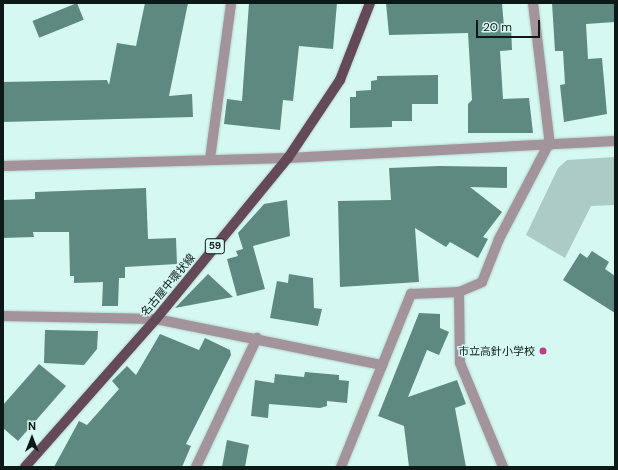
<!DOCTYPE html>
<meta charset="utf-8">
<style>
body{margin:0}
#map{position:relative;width:618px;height:470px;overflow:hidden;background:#d5f8f0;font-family:"DM Sans","Noto Sans JP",sans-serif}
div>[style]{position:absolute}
.green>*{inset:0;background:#accbc5}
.building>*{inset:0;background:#5e8981;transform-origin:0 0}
.roads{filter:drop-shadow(0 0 1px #b5d4cd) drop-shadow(0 0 1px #b5d4cd)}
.minor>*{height:10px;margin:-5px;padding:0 5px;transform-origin:5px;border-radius:5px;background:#a3939b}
.major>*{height:10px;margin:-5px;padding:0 5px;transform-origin:5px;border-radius:5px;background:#644957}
.dots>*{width:11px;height:11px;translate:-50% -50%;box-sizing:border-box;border:2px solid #d5f8f0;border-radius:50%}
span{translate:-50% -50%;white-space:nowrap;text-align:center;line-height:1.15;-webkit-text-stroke:3px #d5f8f0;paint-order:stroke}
.shield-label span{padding:1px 3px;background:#d5f8f0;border:1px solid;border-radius:3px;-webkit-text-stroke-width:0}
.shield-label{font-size:10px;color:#0c1917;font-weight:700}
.street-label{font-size:11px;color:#0c1917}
.poi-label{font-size:11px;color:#0c1917}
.right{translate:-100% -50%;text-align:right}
.frame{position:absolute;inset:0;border:4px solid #0c1917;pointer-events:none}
.north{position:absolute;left:12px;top:418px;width:40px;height:40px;-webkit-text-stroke:3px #d5f8f0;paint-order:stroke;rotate:0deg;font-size:11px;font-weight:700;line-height:16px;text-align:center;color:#0c1917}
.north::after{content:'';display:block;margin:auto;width:14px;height:18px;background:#0c1917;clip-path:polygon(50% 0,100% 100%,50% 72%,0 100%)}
.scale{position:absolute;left:476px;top:20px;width:64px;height:18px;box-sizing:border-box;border:2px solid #0c1917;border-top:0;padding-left:5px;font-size:12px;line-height:14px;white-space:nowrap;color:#0c1917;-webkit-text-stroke:3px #d5f8f0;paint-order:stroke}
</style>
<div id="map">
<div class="green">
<div style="clip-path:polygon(615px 157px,615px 205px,591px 206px,565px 258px,526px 235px,558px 168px,567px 160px)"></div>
</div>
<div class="building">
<div style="left:77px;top:3px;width:18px;height:48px;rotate:68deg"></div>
<div style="clip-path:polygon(145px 3px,188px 3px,169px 96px,192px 94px,193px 117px,3px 122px,3px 82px,107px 80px,109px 85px,117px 43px,136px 46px)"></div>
<div style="clip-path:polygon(249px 3px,337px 3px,333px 49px,299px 46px,293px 101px,283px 100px,280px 130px,224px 124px,227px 99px,242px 101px)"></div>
<div style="clip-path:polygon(386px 3px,502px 3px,504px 27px,511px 26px,512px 50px,500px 51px,503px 99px,529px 98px,533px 133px,468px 133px,468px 104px,472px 100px,468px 33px,389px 35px)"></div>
<div style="clip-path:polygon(552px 3px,615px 3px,615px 22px,586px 24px,588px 59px,602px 58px,607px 114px,564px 122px,560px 85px,565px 84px,563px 51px,555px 51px)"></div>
<div style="clip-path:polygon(438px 75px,438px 104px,412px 104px,412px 121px,392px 121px,392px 127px,350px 128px,350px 97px,356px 97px,356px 91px,371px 90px,371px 81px,377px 80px,377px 76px)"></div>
<div style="clip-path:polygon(439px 166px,507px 167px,507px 188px,470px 187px,502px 212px,483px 237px,488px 239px,478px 258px,450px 242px,446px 247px,415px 228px,419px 282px,340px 287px,338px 201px,391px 200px,389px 168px)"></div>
<div style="clip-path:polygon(146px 188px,148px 239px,176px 238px,177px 264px,125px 267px,125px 278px,119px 278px,118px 306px,102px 306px,103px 282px,74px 283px,74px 276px,70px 276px,69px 232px,33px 232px,34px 237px,3px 238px,3px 200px,35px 199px,35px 192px)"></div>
<div style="clip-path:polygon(287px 200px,290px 236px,253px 246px,265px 289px,237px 296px,227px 259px,238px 256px,236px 251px,243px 249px,238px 233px,264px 204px)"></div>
<div style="clip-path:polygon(592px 251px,609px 262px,605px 269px,615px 276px,615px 313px,563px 280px,580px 253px,587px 258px)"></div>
<div style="clip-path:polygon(208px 274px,233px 297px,175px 308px)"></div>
<div style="clip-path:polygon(289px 274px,313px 278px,314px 308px,322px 309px,318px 326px,270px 318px,277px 281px,288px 283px)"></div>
<div style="clip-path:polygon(419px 313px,440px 314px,440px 328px,449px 332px,439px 355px,427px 350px,408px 397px,457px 380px,466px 404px,455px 408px,466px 467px,409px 467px,404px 426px,378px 416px)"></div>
<div style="clip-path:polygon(45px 330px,98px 331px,97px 349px,84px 365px,44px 363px)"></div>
<div style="clip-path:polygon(160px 334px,199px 350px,205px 338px,230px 350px,231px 355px,186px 444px,191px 446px,182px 467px,54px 467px,79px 421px,87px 425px,119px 389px,112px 381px,127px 366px,136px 375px)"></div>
<div style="clip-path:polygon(39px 364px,66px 386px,18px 441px,3px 428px,3px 405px)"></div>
<div style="clip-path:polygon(305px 372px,339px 375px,339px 380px,349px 381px,347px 403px,327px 401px,327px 406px,320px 408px,269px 404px,268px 418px,251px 416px,255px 380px,274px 383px,275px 374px,304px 377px)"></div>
<div style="clip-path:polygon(227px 440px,249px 445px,245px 467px,222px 467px)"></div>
</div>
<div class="roads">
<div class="minor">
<div style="left:533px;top:3px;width:143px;rotate:83.2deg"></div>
<div style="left:210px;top:159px;width:157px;rotate:-82.3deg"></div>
<div style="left:3px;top:166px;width:285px;rotate:-1.6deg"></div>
<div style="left:288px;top:158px;width:327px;rotate:-3deg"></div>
<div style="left:459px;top:292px;width:71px;rotate:89.2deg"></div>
<div style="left:460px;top:363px;width:113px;rotate:67.5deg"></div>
<div style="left:3px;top:316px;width:153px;rotate:1.1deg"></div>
<div style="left:156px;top:319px;width:231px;rotate:11.5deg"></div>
<div style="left:196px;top:467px;width:143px;rotate:-64.7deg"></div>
<div style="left:341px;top:467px;width:187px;rotate:-68deg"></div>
<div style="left:411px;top:294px;width:48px;rotate:-2.4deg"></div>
<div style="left:459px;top:292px;width:25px;rotate:-23deg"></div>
<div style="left:482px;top:282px;width:46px;rotate:-68.4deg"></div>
<div style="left:499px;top:239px;width:104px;rotate:-62.4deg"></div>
</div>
<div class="major">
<div style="left:25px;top:467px;width:198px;rotate:-48.5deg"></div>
<div style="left:156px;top:319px;width:208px;rotate:-50.7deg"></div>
<div style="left:288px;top:158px;width:94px;rotate:-56.3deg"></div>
<div style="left:340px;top:80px;width:83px;rotate:-68.7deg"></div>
</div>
</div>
<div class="dots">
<div style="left:543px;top:351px;background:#bb3d8a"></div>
</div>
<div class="shield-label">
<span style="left:215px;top:246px">59</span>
</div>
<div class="street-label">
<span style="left:168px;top:285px;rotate:-50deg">名古屋中環状線</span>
</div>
<div class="poi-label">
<span class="right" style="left:535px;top:351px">市立高針小学校</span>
</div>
<div class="frame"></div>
<div class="north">N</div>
<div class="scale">20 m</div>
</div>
